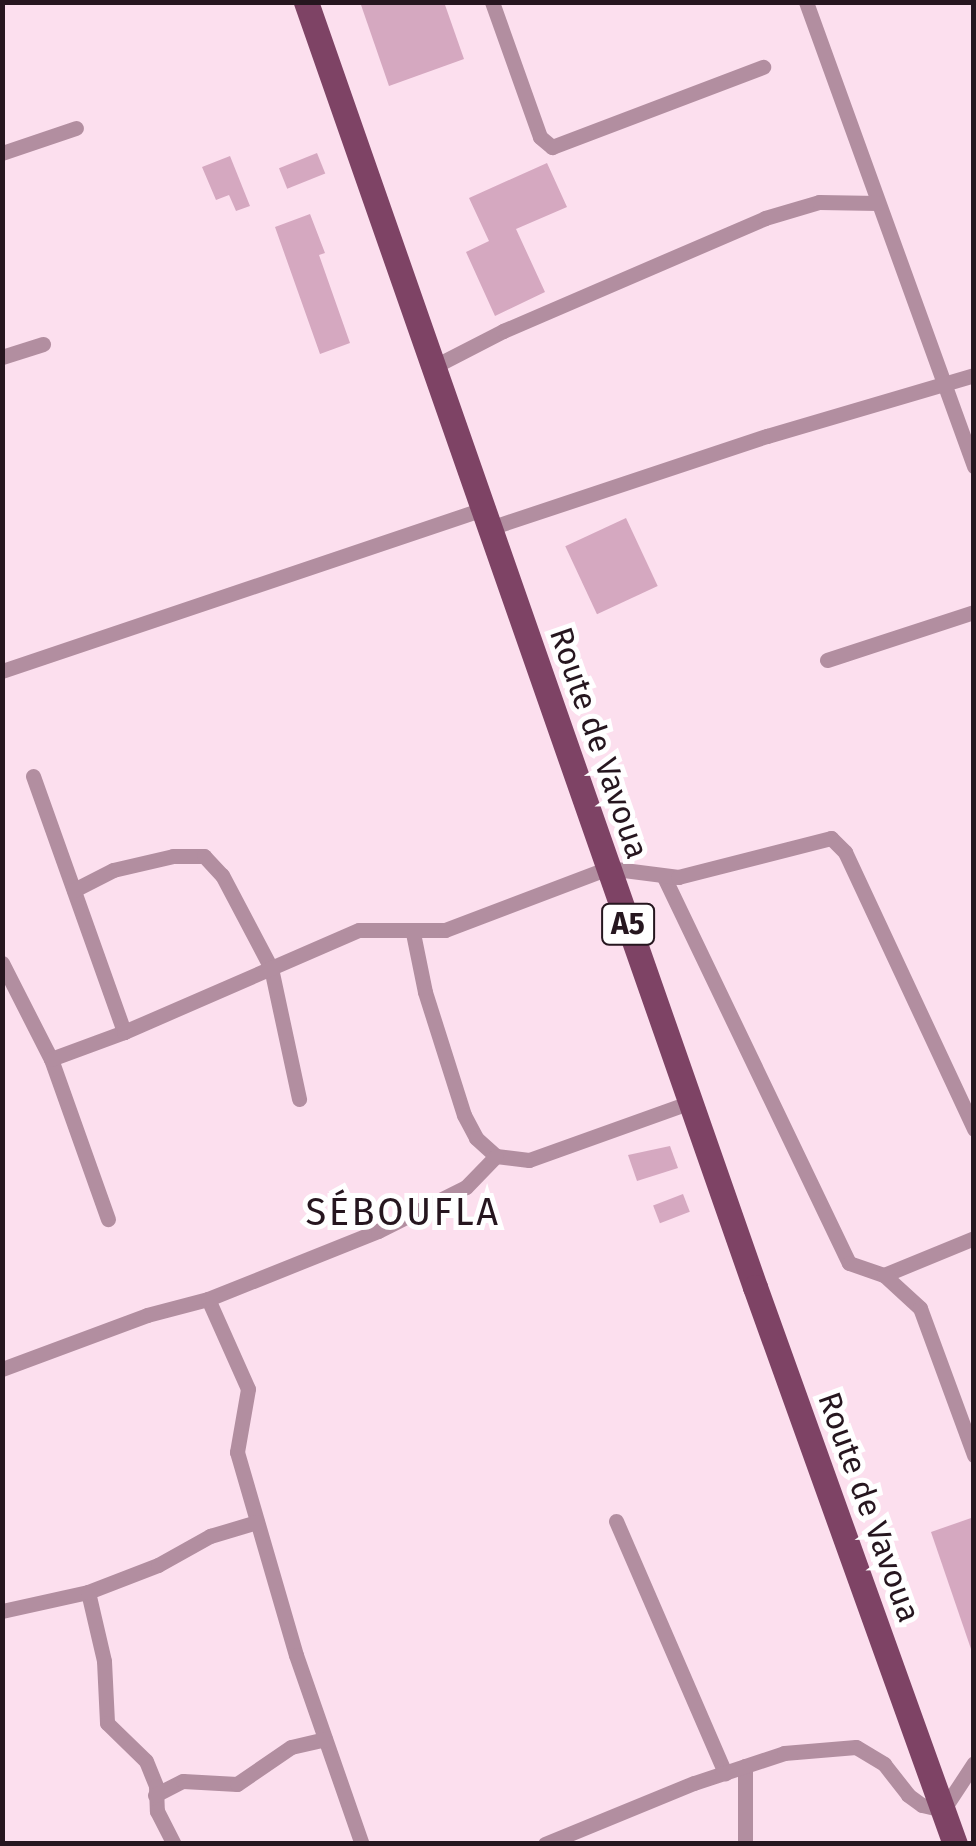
<!DOCTYPE html>
<meta charset="utf-8">
<style>
body{margin:0}
#map{position:relative;width:976px;height:1846px;overflow:hidden;background:#fcdfee;font-family:"Fira Sans",sans-serif}
div>[style]{position:absolute}
[style*='--x']{left:calc(var(--x)*1px);top:calc(var(--y)*1px);width:calc(var(--w)*1px);rotate:calc(var(--a)*1deg)}
.building>*{inset:0;background:#d5a8c0;transform-origin:0 0}
.minor>*{height:15px;margin:-7.5px;padding:0 7.5px;transform-origin:7.5px;border-radius:7.5px;background:#b28ea0}
.primary>*{height:25px;margin:-12.5px;padding:0 12.5px;transform-origin:12.5px;border-radius:12.5px;background:#7e4365}
span{translate:-50% -50%;white-space:nowrap;text-align:center;line-height:1.15;-webkit-text-stroke:10px #fff;paint-order:stroke}
.shield-label span{padding:2px 8px;background:#fff;border:2px solid;border-radius:8px;-webkit-text-stroke-width:0}
.shield-label{font-size:30px;color:#26161f;font-weight:700}
.street-label{font-size:32px;color:#26161f}
.quarter-label{font-size:38px;color:#26161f;letter-spacing:2.5px}
.frame{position:absolute;inset:0;border:5px solid #26161f;pointer-events:none}
</style>
<div id="map">
<div class="building">
<i style="clip-path:polygon(360px 2px,444px 2px,464px 59px,389px 86px)"></i>
<i style="left:317px;top:153px;width:22px;height:41px;rotate:68deg"></i>
<i style="clip-path:polygon(230px 156px,250px 206px,236px 211px,229px 195px,216px 200px,202px 167px)"></i>
<i style="clip-path:polygon(547px 163px,567px 207px,516px 229px,545px 292px,495px 316px,466px 252px,489px 241px,469px 198px)"></i>
<i style="clip-path:polygon(310px 214px,325px 253px,319px 255px,350px 343px,320px 354px,275px 227px)"></i>
<i style="left:626px;top:518px;width:75px;height:67px;rotate:65deg"></i>
<i style="clip-path:polygon(670px 1146px,678px 1168px,637px 1181px,628px 1155px)"></i>
<i style="left:683px;top:1194px;width:19px;height:32px;rotate:69deg"></i>
<i style="clip-path:polygon(974px 1517px,974px 1649px,971px 1649px,931px 1532px)"></i>
</div>
<div class="minor">
<i style="--x:492;--y:2;--w:143;--a:70.4"></i>
<i style="--x:540;--y:137;--w:16;--a:40"></i>
<i style="--x:552;--y:147;--w:226;--a:-20.8"></i>
<i style="--x:806;--y:2;--w:494;--a:70.1"></i>
<i style="--x:2;--y:153;--w:78;--a:-18.7"></i>
<i style="--x:2;--y:357;--w:43;--a:-17.6"></i>
<i style="--x:433;--y:367;--w:79;--a:-27.2"></i>
<i style="--x:503;--y:331;--w:285;--a:-23.3"></i>
<i style="--x:765;--y:218;--w:56;--a:-16.5"></i>
<i style="--x:819;--y:202;--w:59;--a:1"></i>
<i style="--x:490;--y:528;--w:292;--a:-18.4"></i>
<i style="--x:767;--y:436;--w:216;--a:-16.4"></i>
<i style="--x:827;--y:660;--w:155;--a:-18.1"></i>
<i style="--x:2;--y:671;--w:508;--a:-18.61"></i>
<i style="--x:33;--y:776;--w:272;--a:70.4"></i>
<i style="--x:664;--y:877;--w:428;--a:64.4"></i>
<i style="--x:849;--y:1263;--w:37;--a:19"></i>
<i style="--x:884;--y:1275;--w:97;--a:-22.3"></i>
<i style="--x:74;--y:890;--w:44;--a:-27.1"></i>
<i style="--x:113;--y:870;--w:62;--a:-13.1"></i>
<i style="--x:173;--y:856;--w:31;--a:0"></i>
<i style="--x:204;--y:856;--w:26;--a:47"></i>
<i style="--x:222;--y:875;--w:105;--a:62.2"></i>
<i style="--x:271;--y:968;--w:134;--a:77.9"></i>
<i style="--x:413;--y:933;--w:60;--a:78.5"></i>
<i style="--x:425;--y:992;--w:129;--a:72.4"></i>
<i style="--x:464;--y:1115;--w:26;--a:62"></i>
<i style="--x:476;--y:1138;--w:27;--a:42"></i>
<i style="--x:496;--y:1156;--w:33;--a:7"></i>
<i style="--x:529;--y:1160;--w:172;--a:-19.7"></i>
<i style="--x:2;--y:963;--w:108;--a:63"></i>
<i style="--x:51;--y:1059;--w:170;--a:70.4"></i>
<i style="--x:51;--y:1059;--w:78;--a:-20.3"></i>
<i style="--x:124;--y:1032;--w:256;--a:-23.5"></i>
<i style="--x:359;--y:930;--w:86;--a:0"></i>
<i style="--x:445;--y:930;--w:174;--a:-20.8"></i>
<i style="--x:608;--y:868;--w:71;--a:7.3"></i>
<i style="--x:678;--y:877;--w:158;--a:-14.3"></i>
<i style="--x:831;--y:838;--w:20;--a:45"></i>
<i style="--x:845;--y:852;--w:306;--a:65"></i>
<i style="--x:884;--y:1275;--w:49;--a:42.5"></i>
<i style="--x:920;--y:1308;--w:157;--a:69.8"></i>
<i style="--x:208;--y:1299;--w:98;--a:66"></i>
<i style="--x:248;--y:1389;--w:64;--a:99.9"></i>
<i style="--x:237;--y:1452;--w:211;--a:73.8"></i>
<i style="--x:296;--y:1655;--w:200;--a:70.8"></i>
<i style="--x:2;--y:1369;--w:155;--a:-20.4"></i>
<i style="--x:147;--y:1315;--w:63;--a:-14.7"></i>
<i style="--x:208;--y:1299;--w:183;--a:-21.8"></i>
<i style="--x:378;--y:1231;--w:98;--a:-26.6"></i>
<i style="--x:466;--y:1187;--w:43;--a:-45.9"></i>
<i style="--x:616;--y:1521;--w:275;--a:66.6"></i>
<i style="--x:88;--y:1592;--w:71;--a:76.9"></i>
<i style="--x:104;--y:1661;--w:62;--a:87.2"></i>
<i style="--x:107;--y:1723;--w:54;--a:44.3"></i>
<i style="--x:146;--y:1761;--w:27;--a:68"></i>
<i style="--x:156;--y:1786;--w:25;--a:88"></i>
<i style="--x:157;--y:1811;--w:37;--a:63"></i>
<i style="--x:2;--y:1611;--w:88;--a:-12.5"></i>
<i style="--x:88;--y:1592;--w:75;--a:-21.1"></i>
<i style="--x:158;--y:1565;--w:60;--a:-29.1"></i>
<i style="--x:210;--y:1536;--w:49;--a:-16.6"></i>
<i style="--x:745;--y:1766;--w:78;--a:90"></i>
<i style="--x:155;--y:1795;--w:31;--a:-27"></i>
<i style="--x:183;--y:1781;--w:54;--a:3.2"></i>
<i style="--x:237;--y:1784;--w:65;--a:-34.4"></i>
<i style="--x:291;--y:1747;--w:35;--a:-13"></i>
<i style="--x:545;--y:1844;--w:161;--a:-22.3"></i>
<i style="--x:694;--y:1783;--w:95;--a:-18.4"></i>
<i style="--x:784;--y:1753;--w:72;--a:-4.8"></i>
<i style="--x:856;--y:1747;--w:33;--a:31"></i>
<i style="--x:884;--y:1764;--w:39;--a:52"></i>
<i style="--x:908;--y:1795;--w:17;--a:36"></i>
<i style="--x:922;--y:1805;--w:22;--a:13"></i>
<i style="--x:943;--y:1810;--w:56;--a:-56.6"></i>
</div>
<div class="primary">
<i style="--x:306;--y:2;--w:1361;--a:70.74"></i>
<i style="--x:755;--y:1287;--w:592;--a:70.25"></i>
</div>
<div class="shield-label">
<span style="left:628px;top:924px">A5</span>
</div>
<div class="street-label">
<span style="left:599px;top:743px;rotate:71deg">Route de Vavoua</span>
<span style="left:869px;top:1507px;rotate:70deg">Route de Vavoua</span>
</div>
<div class="quarter-label">
<span style="left:403px;top:1213px">SÉBOUFLA</span>
</div>
<div class="frame"></div>
</div>
